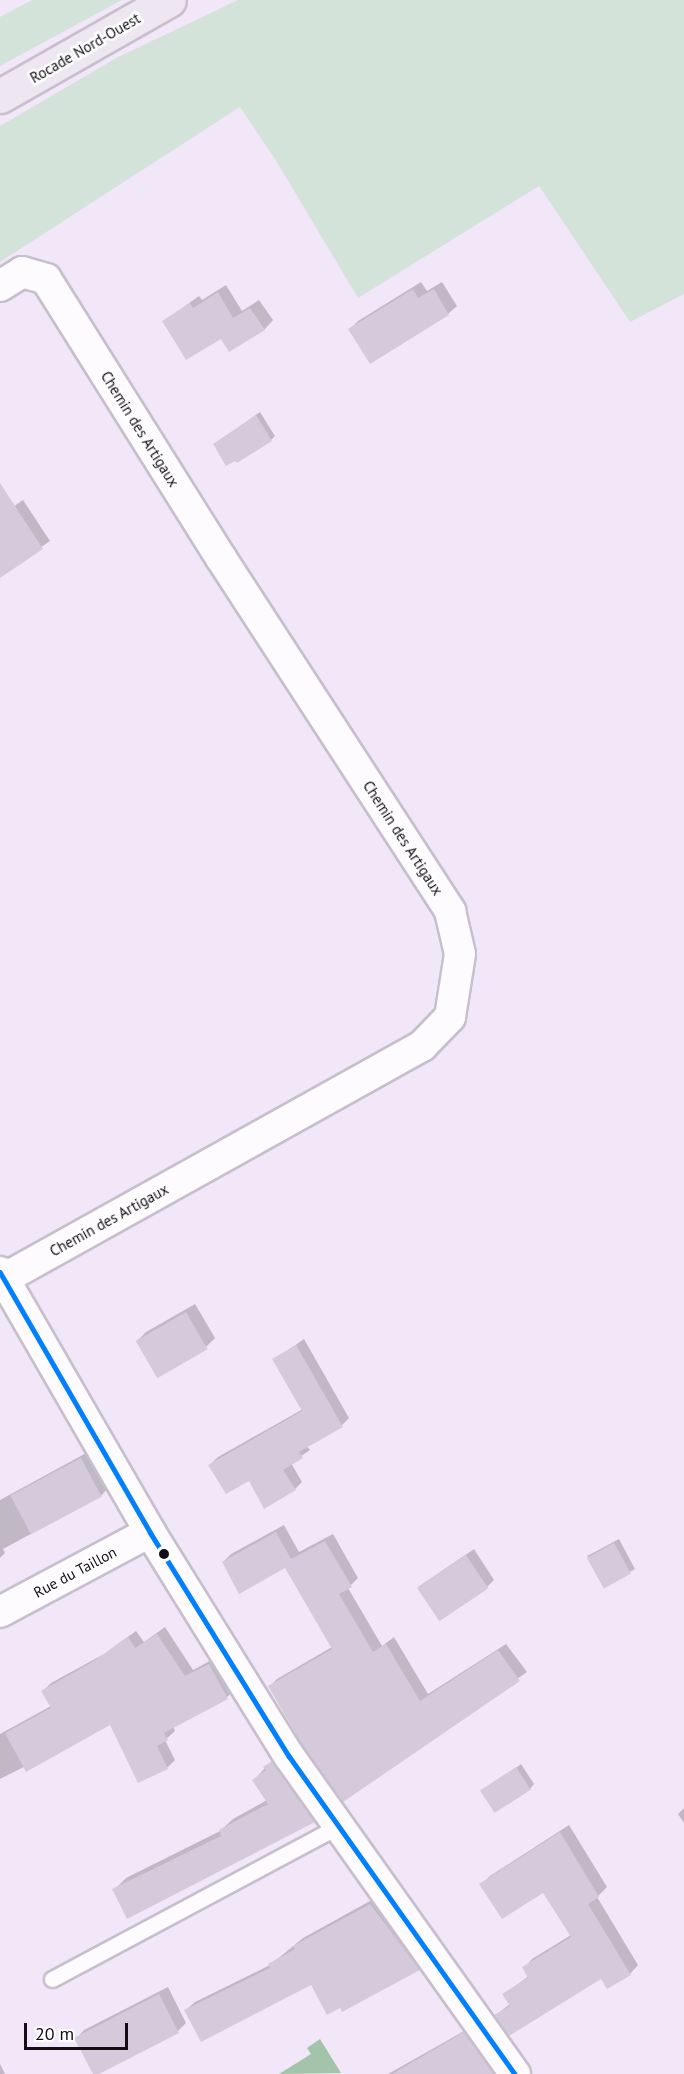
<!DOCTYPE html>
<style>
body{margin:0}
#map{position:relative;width:684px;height:2074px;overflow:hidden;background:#f2e7f8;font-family:"PT Sans",sans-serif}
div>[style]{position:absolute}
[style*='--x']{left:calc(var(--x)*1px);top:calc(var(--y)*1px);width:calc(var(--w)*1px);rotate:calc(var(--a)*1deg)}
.green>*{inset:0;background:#d3e3d9}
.water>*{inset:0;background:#a1c4aa}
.shadow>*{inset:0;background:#0003;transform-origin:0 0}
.building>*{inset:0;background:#d5cadc;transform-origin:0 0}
.roads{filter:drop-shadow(2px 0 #c7bfcc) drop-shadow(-2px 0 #c7bfcc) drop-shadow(0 2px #c7bfcc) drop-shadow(0 -2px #c7bfcc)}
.lane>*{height:15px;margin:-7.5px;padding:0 7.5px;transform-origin:7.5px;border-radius:7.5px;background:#fdfbfe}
.street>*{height:30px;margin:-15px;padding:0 15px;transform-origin:15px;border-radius:15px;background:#fdfbfe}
.primary>*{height:33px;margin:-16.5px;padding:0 16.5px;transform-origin:16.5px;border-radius:16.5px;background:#eee7f2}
.bus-1>*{height:4.5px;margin:-2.25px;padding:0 2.25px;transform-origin:2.25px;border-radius:2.25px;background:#0080ff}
.dots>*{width:16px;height:16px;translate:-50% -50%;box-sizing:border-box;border:3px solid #fff;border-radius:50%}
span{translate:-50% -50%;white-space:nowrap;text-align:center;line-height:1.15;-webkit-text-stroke:5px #fff;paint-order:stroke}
.street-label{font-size:15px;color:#130d16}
.scale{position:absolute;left:24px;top:2023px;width:104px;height:27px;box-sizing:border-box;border:3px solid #130d16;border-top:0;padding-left:8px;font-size:18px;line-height:21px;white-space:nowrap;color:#130d16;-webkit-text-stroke:4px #fff;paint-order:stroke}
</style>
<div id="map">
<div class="green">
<i style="clip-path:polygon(32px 0,122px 0,0 66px,0 17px)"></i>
<i style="clip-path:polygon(238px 0,684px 0,684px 294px,630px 322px,539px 186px,358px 298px,275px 159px,240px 107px,0 262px,0 126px,118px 57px)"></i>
</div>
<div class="water">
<i style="clip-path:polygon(320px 2039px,341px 2073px,279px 2074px,311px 2054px,307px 2048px)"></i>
</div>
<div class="shadow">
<i style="clip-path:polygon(421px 282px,427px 291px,442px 282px,457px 306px,448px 314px,350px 329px,358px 321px)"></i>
<i style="clip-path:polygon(226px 285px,242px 311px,259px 300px,273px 320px,265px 329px,230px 350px,222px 337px,164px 321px,199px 296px,202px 300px)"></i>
<i style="clip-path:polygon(260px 412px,275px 436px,271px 440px,215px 444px)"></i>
<i style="clip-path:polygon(23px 500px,50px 541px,0 576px,0 516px)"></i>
<i style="clip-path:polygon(195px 1304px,215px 1338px,206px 1347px,137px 1341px,146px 1332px)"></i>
<i style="clip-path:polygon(304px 1339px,349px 1418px,342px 1425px,307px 1446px,310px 1450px,291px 1463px,302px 1482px,295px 1489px,249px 1479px,210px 1465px,218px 1457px,303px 1409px,274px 1360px)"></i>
<i style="clip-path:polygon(90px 1451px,109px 1487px,101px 1496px,3px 1549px,5px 1553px,0 1558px,0 1500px)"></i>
<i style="clip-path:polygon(284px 1525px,299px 1552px,333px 1534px,358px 1578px,348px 1588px,382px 1646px,394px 1637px,428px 1694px,506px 1644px,527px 1672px,343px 1800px,269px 1687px,277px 1679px,332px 1647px,286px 1566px,223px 1562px,231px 1554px)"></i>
<i style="left:619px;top:1539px;width:34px;height:36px;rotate:62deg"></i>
<i style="clip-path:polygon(474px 1549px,494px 1580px,487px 1587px,418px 1587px)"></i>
<i style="clip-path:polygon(165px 1627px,193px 1670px,217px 1657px,235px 1690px,227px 1697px,173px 1726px,175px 1731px,165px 1740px,175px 1760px,168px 1767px,139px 1781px,111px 1723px,0 1779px,0 1734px,51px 1706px,43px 1691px,51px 1683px,104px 1654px,136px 1631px,144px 1642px)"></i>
<i style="clip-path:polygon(277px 1755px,326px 1809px,314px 1821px,114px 1890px,126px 1878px,220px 1831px,233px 1819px,267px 1800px,254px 1780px)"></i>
<i style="clip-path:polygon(521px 1764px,534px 1784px,530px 1789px,488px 1789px)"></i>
<i style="clip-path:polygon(684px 1808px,684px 1823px,678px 1814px)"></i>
<i style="clip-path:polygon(569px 1825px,607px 1887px,597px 1897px,638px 1965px,630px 1974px,601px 1977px,496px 2015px,510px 2004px,504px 1994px,529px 1976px,524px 1968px,532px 1959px,571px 1935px,544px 1891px,481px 1884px,490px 1876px)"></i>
<i style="clip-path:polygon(379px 1896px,427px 1960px,419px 1969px,311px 1983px,186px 2010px,195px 2002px,270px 1965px,303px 1938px)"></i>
<i style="clip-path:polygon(168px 1987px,186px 2023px,178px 2031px,95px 2074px,76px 2039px,84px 2030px)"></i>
<i style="clip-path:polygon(473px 2026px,504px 2074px,388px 2074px)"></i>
<i style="clip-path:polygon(0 2064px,5px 2074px,0 2074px)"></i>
</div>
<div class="building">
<i style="clip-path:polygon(413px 289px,418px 298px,434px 289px,449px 315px,370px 364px,348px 329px)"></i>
<i style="clip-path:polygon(218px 292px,233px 318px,250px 308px,265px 330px,229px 352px,221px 339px,186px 360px,162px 321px,190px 303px,193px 308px)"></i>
<i style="clip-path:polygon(256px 415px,272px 441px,237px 463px,235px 461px,226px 466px,213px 444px)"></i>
<i style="clip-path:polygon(0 483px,43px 549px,0 578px)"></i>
<i style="left:186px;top:1312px;width:43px;height:58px;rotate:60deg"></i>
<i style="clip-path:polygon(296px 1345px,343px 1427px,299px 1452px,303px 1458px,283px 1470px,296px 1490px,264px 1509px,249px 1481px,226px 1494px,208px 1465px,302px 1411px,272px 1359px)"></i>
<i style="left:81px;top:1458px;width:44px;height:80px;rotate:62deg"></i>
<i style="clip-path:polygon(276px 1532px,291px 1559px,325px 1541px,352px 1587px,339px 1594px,373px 1652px,386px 1644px,420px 1701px,498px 1650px,520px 1681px,343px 1802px,303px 1746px,268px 1686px,332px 1649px,285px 1568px,239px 1594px,222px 1562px)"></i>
<i style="left:614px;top:1543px;width:35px;height:31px;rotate:61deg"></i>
<i style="left:466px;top:1555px;width:40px;height:59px;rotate:56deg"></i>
<i style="clip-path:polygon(157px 1634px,185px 1676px,209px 1664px,228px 1699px,164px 1733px,168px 1740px,157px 1746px,168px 1769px,138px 1783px,110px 1725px,26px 1772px,5px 1733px,51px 1708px,41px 1691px,94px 1661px,128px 1637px,135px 1648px)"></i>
<i style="clip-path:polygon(272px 1761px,315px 1822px,127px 1919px,112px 1889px,221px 1836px,219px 1830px,268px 1804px,252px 1780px,266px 1770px,263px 1767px)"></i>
<i style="left:516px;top:1767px;width:27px;height:43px;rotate:57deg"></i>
<i style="clip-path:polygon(560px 1832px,599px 1897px,588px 1904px,631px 1975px,607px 1989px,601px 1979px,509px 2036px,494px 2015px,510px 2006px,502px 1994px,528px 1978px,522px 1967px,571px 1937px,543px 1893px,502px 1919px,479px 1884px)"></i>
<i style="clip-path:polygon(370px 1904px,420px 1970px,342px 2012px,340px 2008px,327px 2015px,311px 1985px,201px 2042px,184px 2010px,270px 1968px,268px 1964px,295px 1949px,293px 1946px)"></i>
<i style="clip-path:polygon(159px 1994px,179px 2033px,99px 2074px,93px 2074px,74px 2038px)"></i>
<i style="clip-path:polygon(464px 2032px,494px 2074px,392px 2074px)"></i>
</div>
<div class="roads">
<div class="lane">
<i style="--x:52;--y:1979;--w:324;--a:-28.1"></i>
</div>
<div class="street">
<i style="--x:0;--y:286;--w:26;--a:-32"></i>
<i style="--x:22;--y:272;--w:25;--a:16"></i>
<i style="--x:46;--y:279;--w:329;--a:57.9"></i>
<i style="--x:221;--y:558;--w:421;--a:57"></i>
<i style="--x:450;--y:911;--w:44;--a:76.9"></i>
<i style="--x:460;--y:954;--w:64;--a:99"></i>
<i style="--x:450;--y:1017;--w:40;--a:134"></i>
<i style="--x:422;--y:1046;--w:479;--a:150.9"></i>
<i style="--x:0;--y:1272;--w:300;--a:60"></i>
<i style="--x:150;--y:1532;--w:264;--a:58.2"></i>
<i style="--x:289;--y:1756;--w:390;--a:54.6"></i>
<i style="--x:0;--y:1612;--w:170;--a:-28.1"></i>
</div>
<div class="primary">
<i style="--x:0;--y:96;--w:194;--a:-29.6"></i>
</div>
</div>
<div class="bus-1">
<i style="--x:0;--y:1272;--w:300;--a:60"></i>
<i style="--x:150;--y:1532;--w:264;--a:58.2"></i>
<i style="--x:289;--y:1756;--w:390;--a:54.6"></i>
</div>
<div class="dots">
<i style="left:164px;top:1554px;background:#130d16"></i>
</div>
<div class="street-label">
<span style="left:85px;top:48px;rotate:-30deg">Rocade Nord-Ouest</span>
<span style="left:140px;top:429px;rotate:58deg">Chemin des Artigaux</span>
<span style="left:403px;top:838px;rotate:57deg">Chemin des Artigaux</span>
<span style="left:109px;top:1220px;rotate:-29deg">Chemin des Artigaux</span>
<span style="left:75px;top:1572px;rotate:-28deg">Rue du Taillon</span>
</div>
<div class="scale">20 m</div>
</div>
